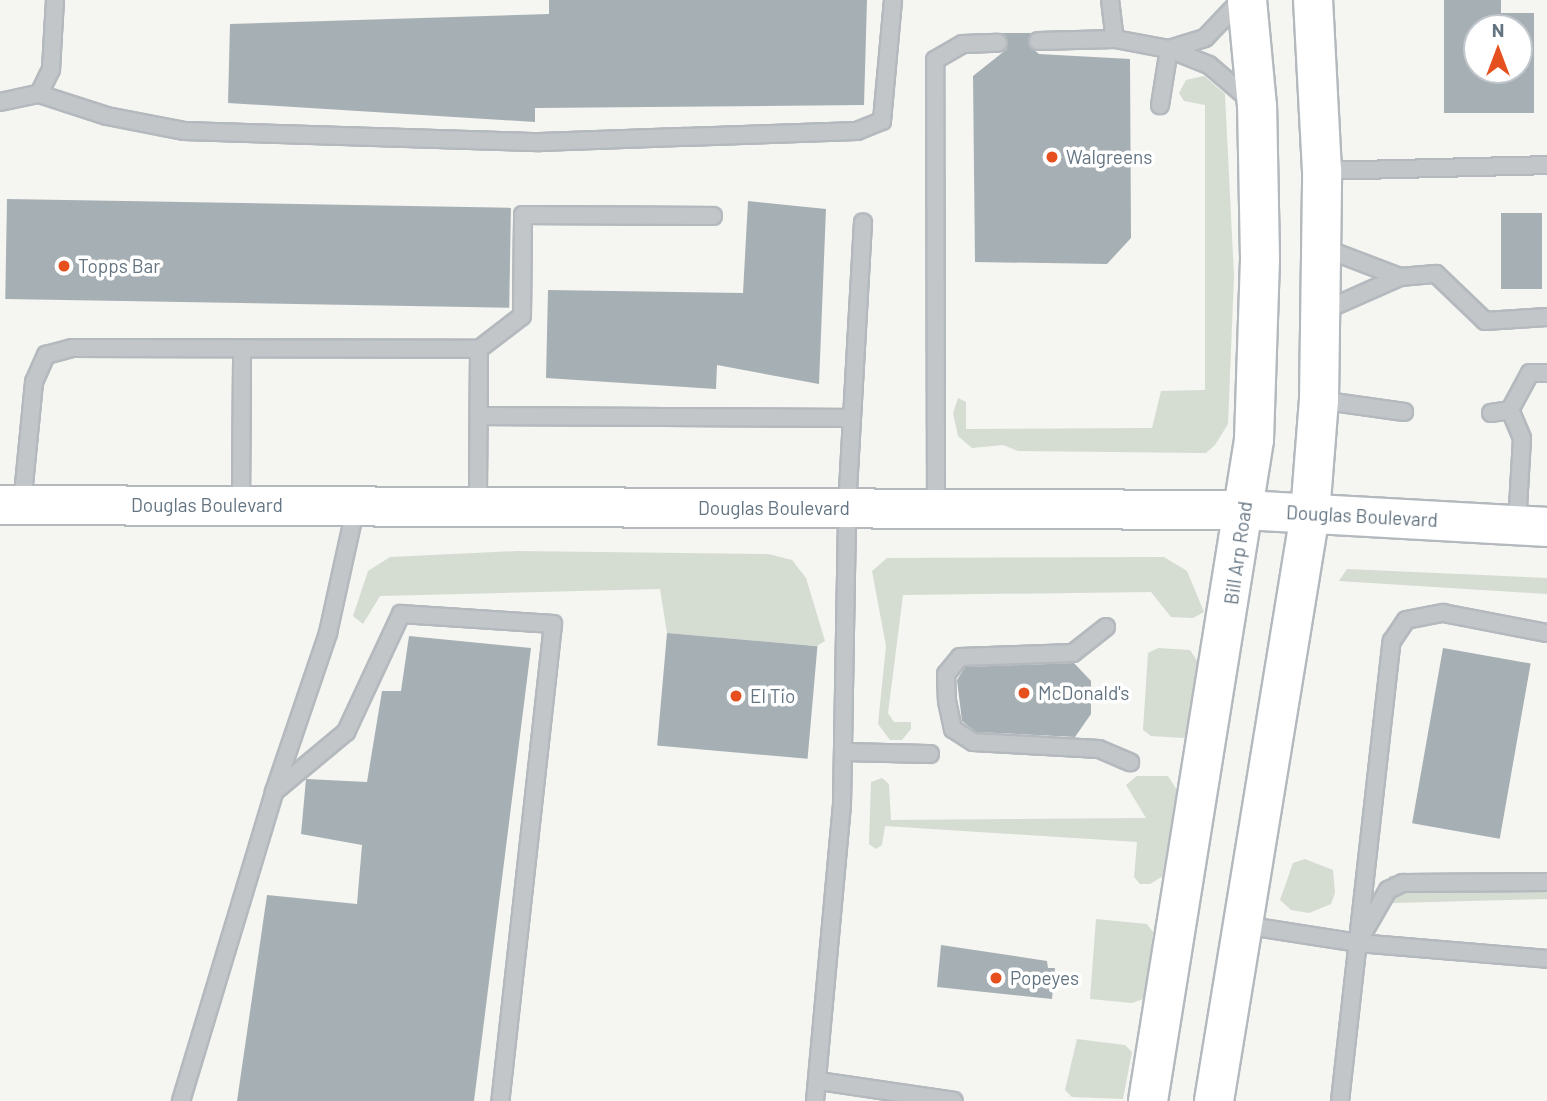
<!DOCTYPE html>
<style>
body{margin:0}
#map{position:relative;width:1547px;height:1101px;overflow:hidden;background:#f5f5f1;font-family:Barlow,sans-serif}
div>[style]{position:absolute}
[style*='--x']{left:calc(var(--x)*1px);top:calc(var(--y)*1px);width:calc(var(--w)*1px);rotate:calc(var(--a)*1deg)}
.green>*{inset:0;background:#d5dcd2}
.building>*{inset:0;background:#a6afb4;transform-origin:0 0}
.roads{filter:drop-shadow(2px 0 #b4b9be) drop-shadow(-2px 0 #b4b9be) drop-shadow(0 2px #b4b9be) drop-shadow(0 -2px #b4b9be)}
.service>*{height:16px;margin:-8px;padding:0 8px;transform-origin:8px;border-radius:8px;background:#c2c6c9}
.secondary>*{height:38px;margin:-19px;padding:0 19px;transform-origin:19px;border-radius:19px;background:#fff}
.primary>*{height:38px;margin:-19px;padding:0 19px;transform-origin:19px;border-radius:19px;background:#fff}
.dots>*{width:19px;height:19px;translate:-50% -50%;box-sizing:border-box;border:4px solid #fff;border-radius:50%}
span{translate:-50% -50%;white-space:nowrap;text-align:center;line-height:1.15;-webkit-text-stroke:7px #fff;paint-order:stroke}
.poi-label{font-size:19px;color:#637482}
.left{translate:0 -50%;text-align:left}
.street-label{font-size:19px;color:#637482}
.north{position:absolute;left:1463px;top:14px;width:70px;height:70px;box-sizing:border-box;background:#fff;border:2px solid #c1c7cd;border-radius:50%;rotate:0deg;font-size:19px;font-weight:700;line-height:28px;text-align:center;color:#637482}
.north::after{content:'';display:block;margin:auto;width:24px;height:32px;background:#e6501f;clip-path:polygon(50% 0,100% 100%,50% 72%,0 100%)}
</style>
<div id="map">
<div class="green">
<i style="clip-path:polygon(1204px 76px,1225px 94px,1234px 276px,1228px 424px,1215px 445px,1206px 453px,1018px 451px,1003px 445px,972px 448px,958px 436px,953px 413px,958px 398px,966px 402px,966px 429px,1152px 428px,1161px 391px,1205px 390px,1205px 105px,1184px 101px,1179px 93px,1186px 80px)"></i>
<i style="clip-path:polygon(517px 551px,768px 554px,792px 560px,806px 578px,825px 641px,817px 646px,667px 633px,660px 589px,380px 596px,363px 624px,353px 616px,368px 571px,390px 557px)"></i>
<i style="clip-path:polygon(1164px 557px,1187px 571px,1204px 612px,1193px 618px,1171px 617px,1151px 592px,903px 595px,888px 713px,894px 722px,911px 722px,911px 729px,902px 740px,890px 740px,878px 724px,886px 646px,872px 571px,887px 558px)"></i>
<i style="clip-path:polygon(1347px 569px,1547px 578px,1547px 594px,1339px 581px)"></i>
<i style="clip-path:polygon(1158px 648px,1190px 650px,1201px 667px,1191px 733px,1184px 738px,1151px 736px,1143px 730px,1148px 653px)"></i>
<i style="clip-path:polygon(1137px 776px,1168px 776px,1180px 795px,1168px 873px,1150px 884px,1140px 884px,1134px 877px,1137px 842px,885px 826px,882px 845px,876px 849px,869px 844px,871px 782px,882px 778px,889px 784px,891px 820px,1146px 818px,1126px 785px)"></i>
<i style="clip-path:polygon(1305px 859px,1333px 870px,1335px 893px,1331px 904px,1309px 913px,1291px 910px,1280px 900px,1293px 863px)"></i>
<i style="clip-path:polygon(1422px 873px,1547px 874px,1547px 899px,1393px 903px,1389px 876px)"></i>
<i style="clip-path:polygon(1096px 919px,1147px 924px,1153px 932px,1146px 998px,1132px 1003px,1090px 999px)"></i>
<i style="clip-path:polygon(1077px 1039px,1125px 1045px,1132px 1052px,1123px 1099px,1072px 1097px,1065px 1090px)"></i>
</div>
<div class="building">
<i style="clip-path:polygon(549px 0,867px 0,864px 105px,535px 108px,535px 122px,228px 103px,230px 24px,549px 14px)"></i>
<i style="clip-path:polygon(evenodd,1444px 0,1501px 0,1501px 13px,1534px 13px,1534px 113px,1444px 113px,1444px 0,1477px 28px,1519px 28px,1519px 70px,1477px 70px,1477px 28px)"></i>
<i style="clip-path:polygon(1000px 33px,1031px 33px,1029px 46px,1039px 54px,1130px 59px,1131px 238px,1107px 264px,975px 262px,973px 76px,1007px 49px,1007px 38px)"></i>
<i style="left:7px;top:199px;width:504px;height:100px;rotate:1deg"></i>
<i style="clip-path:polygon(748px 201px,826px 209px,819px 384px,717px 365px,716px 389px,546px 378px,548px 290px,743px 293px)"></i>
<i style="left:1501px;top:213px;width:41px;height:76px"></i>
<i style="left:667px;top:633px;width:151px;height:113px;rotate:5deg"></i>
<i style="clip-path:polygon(409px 636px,531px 648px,474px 1101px,237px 1101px,267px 895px,357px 904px,362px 845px,301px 834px,306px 779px,367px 782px,382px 691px,401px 691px)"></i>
<i style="left:1443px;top:648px;width:89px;height:178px;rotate:10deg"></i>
<i style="clip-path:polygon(1074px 663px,1091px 681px,1091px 714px,1075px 737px,976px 732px,962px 721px,957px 680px,965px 667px)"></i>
<i style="clip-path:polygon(941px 945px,1047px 961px,1048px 968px,1055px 968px,1052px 999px,937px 987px)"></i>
</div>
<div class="roads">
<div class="service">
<i style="--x:1110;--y:0;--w:39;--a:83"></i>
<i style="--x:1241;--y:0;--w:52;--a:133.5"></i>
<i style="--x:1205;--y:38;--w:38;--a:163"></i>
<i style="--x:1169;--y:49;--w:43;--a:21.8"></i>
<i style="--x:1209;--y:65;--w:55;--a:40.6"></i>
<i style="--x:1038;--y:41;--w:77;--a:-1.5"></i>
<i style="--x:1115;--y:39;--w:55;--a:10.5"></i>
<i style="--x:1169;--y:49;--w:57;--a:99.1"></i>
<i style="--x:39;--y:94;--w:71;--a:17.9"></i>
<i style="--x:107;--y:116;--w:78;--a:11"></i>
<i style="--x:184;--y:131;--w:356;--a:1.8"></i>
<i style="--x:540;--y:142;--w:317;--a:-2"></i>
<i style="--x:857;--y:131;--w:27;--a:-22"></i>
<i style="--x:882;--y:121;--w:121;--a:-84.8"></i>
<i style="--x:0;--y:102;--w:40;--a:-12"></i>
<i style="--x:39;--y:94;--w:28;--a:-64"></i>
<i style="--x:51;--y:69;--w:69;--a:-86.7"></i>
<i style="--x:1322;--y:171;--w:225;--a:-1.5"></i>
<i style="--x:1321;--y:247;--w:85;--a:20.8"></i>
<i style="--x:1321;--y:312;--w:86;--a:-23.9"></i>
<i style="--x:1400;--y:277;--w:36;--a:-5"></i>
<i style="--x:1436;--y:274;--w:68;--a:43.8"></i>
<i style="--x:1485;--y:321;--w:62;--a:-3.7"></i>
<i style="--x:479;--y:349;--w:54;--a:-37.5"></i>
<i style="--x:522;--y:316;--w:101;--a:-89.4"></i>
<i style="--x:523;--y:215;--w:190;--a:0.3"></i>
<i style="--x:1319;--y:400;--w:86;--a:8"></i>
<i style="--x:1491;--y:413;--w:19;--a:-9"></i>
<i style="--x:479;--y:416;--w:372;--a:0.3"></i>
<i style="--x:22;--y:505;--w:124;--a:-84.4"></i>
<i style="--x:34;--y:382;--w:30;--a:-66"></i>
<i style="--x:46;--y:355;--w:27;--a:-15"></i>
<i style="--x:72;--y:348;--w:407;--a:0.1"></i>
<i style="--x:479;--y:349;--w:158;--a:90.4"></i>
<i style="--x:241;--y:506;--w:157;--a:-89.6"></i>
<i style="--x:936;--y:508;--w:448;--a:-90.1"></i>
<i style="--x:935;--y:60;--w:32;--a:-30"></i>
<i style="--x:963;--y:44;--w:35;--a:-2"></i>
<i style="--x:1517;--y:525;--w:87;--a:-86.7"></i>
<i style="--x:1522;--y:438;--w:30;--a:-113"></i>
<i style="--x:1510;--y:410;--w:42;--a:-61.6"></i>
<i style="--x:1530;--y:373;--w:17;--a:0"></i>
<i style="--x:1106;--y:627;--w:42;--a:141.8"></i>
<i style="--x:1073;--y:653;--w:113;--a:178"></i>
<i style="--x:960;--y:657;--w:22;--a:129"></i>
<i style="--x:946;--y:674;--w:27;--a:88"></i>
<i style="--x:947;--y:701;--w:29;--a:78"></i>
<i style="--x:953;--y:729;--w:24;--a:33"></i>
<i style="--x:973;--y:742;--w:126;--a:3.2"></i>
<i style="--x:1099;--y:749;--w:34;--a:23"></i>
<i style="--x:843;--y:752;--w:87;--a:1.3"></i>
<i style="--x:274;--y:792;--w:168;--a:-71.2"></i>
<i style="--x:328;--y:633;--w:130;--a:-77.6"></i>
<i style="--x:1243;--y:925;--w:116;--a:8.9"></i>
<i style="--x:1358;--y:943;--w:190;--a:4.8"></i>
<i style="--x:1362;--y:935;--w:52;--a:-60"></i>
<i style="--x:1388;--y:890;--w:17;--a:-25"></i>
<i style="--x:1403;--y:883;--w:144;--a:-0.4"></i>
<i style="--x:819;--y:1081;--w:136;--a:8.4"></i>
<i style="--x:181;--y:1101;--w:323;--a:-73.2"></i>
<i style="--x:274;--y:792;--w:94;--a:-39.8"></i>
<i style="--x:346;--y:732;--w:130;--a:-65"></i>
<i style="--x:401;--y:614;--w:152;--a:3.8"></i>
<i style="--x:553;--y:624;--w:480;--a:96.3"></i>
<i style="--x:815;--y:1101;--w:298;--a:-84.8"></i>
<i style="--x:842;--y:804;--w:296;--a:-89"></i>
<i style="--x:847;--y:508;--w:286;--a:-86.8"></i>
<i style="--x:1340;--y:1101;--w:463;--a:-83.6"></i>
<i style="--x:1392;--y:641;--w:25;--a:-56"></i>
<i style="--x:1406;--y:620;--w:38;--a:-11"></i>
<i style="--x:1443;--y:613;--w:106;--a:10.9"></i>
</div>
<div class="secondary">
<i style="--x:0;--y:505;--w:1245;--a:0.23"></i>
<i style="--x:1245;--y:510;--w:302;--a:3.2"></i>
</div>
<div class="primary">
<i style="--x:1148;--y:1101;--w:669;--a:-80.89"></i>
<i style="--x:1254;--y:440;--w:182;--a:-88.1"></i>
<i style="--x:1260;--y:258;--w:152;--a:-91.1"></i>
<i style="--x:1257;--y:106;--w:106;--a:-95.4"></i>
<i style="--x:1214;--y:1101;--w:595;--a:-80.71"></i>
<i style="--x:1310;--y:514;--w:114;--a:-85.5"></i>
<i style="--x:1319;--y:400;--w:229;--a:-89.2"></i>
<i style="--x:1322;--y:171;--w:171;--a:-93"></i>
</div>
</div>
<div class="dots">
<i style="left:1052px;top:157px;background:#e6501f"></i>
<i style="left:64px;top:266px;background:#e6501f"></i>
<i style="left:1024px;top:693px;background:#e6501f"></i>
<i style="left:736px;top:696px;background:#e6501f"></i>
<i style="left:996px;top:978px;background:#e6501f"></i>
</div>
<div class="poi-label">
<span class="left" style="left:1066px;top:157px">Walgreens</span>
<span class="left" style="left:78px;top:266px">Topps Bar</span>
<span class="left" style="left:1038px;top:693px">McDonald's</span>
<span class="left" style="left:750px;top:696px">El Tio</span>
<span class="left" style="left:1010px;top:978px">Popeyes</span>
</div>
<div class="street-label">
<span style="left:207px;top:505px">Douglas Boulevard</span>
<span style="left:774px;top:508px">Douglas Boulevard</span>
<span style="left:1362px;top:516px;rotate:3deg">Douglas Boulevard</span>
<span style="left:1238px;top:553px;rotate:-82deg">Bill Arp Road</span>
</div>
<div class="north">N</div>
</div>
